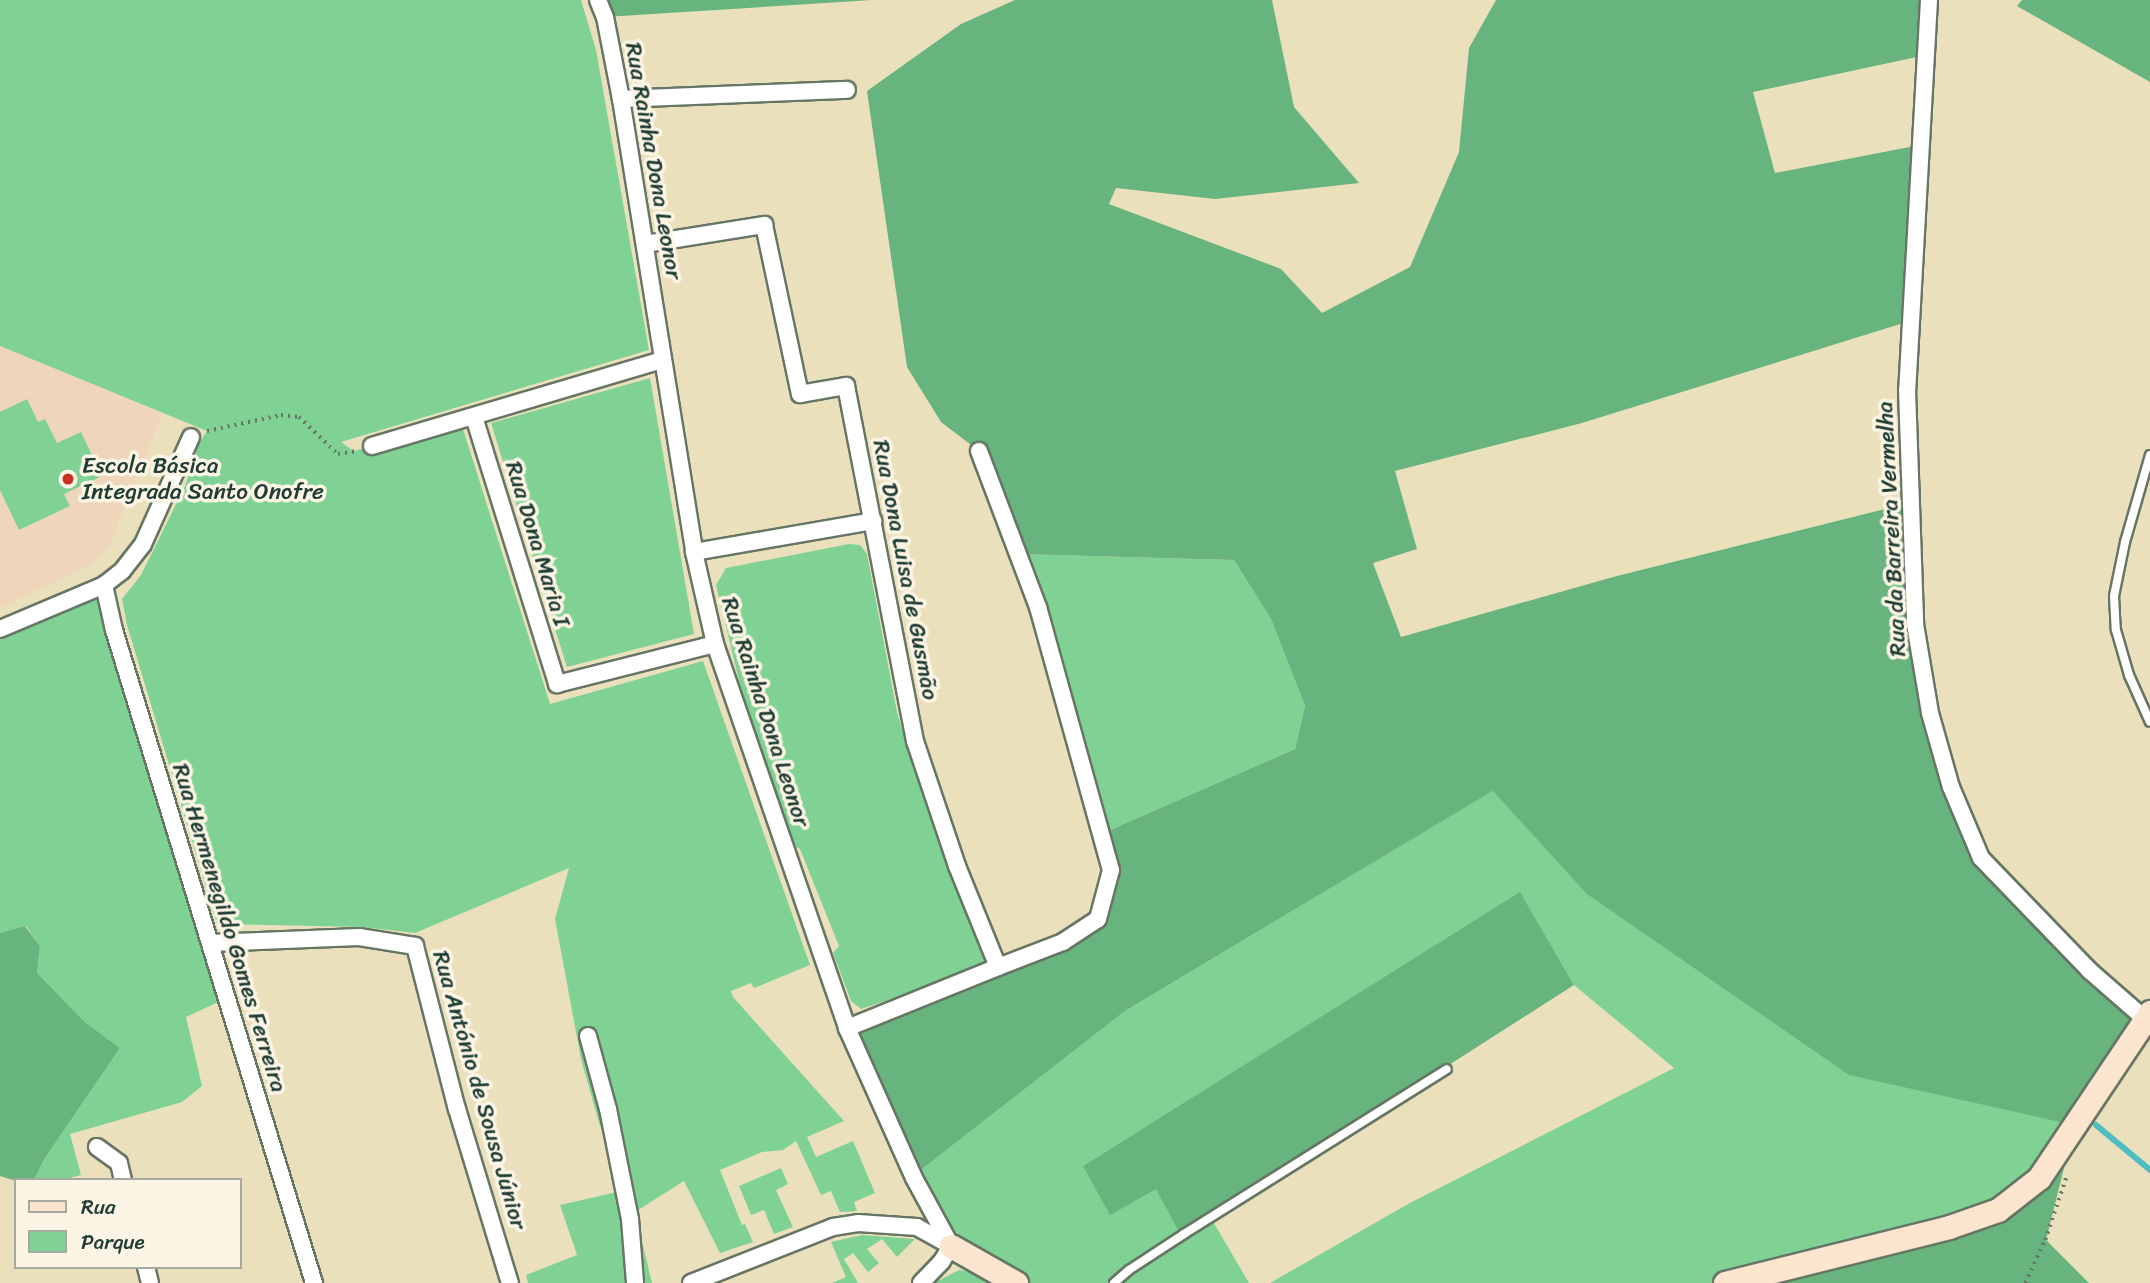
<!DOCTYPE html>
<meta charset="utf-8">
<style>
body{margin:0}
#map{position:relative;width:2150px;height:1283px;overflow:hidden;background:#ebe0bc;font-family:Sriracha,sans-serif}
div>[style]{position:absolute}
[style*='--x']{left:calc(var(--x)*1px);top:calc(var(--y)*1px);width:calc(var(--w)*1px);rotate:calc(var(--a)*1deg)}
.built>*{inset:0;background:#efd6bb}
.green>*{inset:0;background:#80d294}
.forest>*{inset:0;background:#68b47e}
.stream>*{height:6px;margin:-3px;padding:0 3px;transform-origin:3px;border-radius:3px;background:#4ebdc4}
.path>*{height:3.5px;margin-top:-1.75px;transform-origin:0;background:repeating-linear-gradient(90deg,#667664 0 2px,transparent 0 7px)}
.roads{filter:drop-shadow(2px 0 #667664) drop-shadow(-2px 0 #667664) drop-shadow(0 2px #667664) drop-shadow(0 -2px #667664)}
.lane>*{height:8px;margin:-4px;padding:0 4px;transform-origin:4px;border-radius:4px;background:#fff}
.street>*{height:16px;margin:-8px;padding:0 8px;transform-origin:8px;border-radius:8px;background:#fff}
.secondary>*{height:23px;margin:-11.5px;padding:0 11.5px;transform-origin:11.5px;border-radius:11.5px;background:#fce5cf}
.dots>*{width:19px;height:19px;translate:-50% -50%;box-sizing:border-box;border:4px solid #fcf5e5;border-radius:50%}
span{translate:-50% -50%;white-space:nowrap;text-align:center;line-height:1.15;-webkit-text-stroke:7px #fcf5e5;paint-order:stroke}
.street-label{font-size:23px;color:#1f3d34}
.poi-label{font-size:23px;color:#1f3d34}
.left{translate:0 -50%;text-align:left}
.legend{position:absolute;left:14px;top:1178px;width:228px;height:91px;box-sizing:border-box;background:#fcf5e5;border:2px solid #a4ab9e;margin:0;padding:9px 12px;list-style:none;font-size:21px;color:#1f3d34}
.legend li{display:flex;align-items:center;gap:14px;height:35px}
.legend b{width:35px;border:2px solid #a4ab9e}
</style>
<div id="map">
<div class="built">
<i style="clip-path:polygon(0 346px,164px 412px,109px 546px,94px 563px,0 608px)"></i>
</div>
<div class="green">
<i style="clip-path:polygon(0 0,581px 0,596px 50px,649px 350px,341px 442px,354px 451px,372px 446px,376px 455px,463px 429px,550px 704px,703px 661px,810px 965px,754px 988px,751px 983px,731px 991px,733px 997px,844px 1121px,807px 1137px,816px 1157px,853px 1141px,875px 1193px,854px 1202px,857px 1211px,840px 1212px,831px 1191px,821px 1195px,796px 1141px,783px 1150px,762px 1152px,720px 1170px,742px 1225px,745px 1224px,753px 1242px,720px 1253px,684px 1181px,635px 1212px,652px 1283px,528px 1283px,526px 1275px,577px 1255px,560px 1205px,626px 1190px,599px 1123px,581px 1059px,555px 919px,569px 868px,415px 933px,362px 927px,217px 924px,127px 625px,122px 599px,141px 575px,185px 486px,198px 445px,207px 431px,0 346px)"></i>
<i style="clip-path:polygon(650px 378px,694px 634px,567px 667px,491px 423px)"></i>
<i style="clip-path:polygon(27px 399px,38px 422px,45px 419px,57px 443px,81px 432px,102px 476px,64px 494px,70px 506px,19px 530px,0 490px,0 412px)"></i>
<i style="clip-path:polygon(849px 544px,860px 545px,867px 554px,897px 712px,918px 782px,993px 965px,861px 1009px,851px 1001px,833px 953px,839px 946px,800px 849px,793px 846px,776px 799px,743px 697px,716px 585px,726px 568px)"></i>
<i style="clip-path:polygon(1018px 554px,1234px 560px,1271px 619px,1305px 706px,1295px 749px,1101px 834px)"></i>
<i style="clip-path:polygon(104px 585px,227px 998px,186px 1017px,202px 1086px,182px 1102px,70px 1134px,81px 1175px,62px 1180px,34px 1180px,45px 1158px,120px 1048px,85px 1022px,37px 973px,40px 946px,26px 926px,0 933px,0 631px)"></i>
<i style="clip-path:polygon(1493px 791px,2075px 1125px,1998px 1210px,1725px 1283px,1270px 1283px,1408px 1204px,1674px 1068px,1574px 985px,1520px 893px,1083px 1166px,1156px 1188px,1181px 1236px,1211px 1218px,1249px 1283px,934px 1283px,959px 1270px,994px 1274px,954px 1243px,917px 1173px,1125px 1011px)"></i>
<i style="clip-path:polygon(781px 1168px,788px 1184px,776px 1190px,793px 1227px,774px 1234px,764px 1210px,751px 1215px,739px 1186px)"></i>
<i style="clip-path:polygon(862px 1235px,915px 1239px,897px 1257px,882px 1239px,867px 1249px,879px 1263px,868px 1272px,853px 1253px,844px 1259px,858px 1283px,832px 1283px,846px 1277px,831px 1242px)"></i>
</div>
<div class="forest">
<i style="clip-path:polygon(598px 0,872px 0,605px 17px)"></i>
<i style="clip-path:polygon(1015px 0,1272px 0,1294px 107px,1359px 183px,1215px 199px,1116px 188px,1109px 204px,1281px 269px,1322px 313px,1410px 267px,1459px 152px,1469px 48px,1496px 0,1929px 0,1926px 55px,1753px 92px,1775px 173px,1920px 145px,1910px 321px,1582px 423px,1395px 471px,1417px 549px,1373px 563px,1401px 637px,1613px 577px,1909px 503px,1933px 725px,1981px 858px,2145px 1019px,2075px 1124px,2046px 1240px,2089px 1283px,1725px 1283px,1998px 1210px,2074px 1125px,1849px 1075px,1587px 894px,1493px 791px,1125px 1011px,917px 1173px,851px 1030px,1098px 919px,1111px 870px,1101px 834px,1295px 749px,1305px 706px,1271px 619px,1234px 560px,1018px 554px,979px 451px,941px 422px,907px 367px,867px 91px,961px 24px)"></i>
<i style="clip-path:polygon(2022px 0,2150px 0,2150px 82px,2017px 6px)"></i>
<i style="clip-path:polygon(1520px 892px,1574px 985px,1181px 1236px,1156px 1189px,1110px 1215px,1083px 1166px)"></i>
<i style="clip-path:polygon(25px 926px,40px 946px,37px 973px,85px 1022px,120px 1048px,45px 1158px,34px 1180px,16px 1181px,0 1176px,0 933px)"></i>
</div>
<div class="stream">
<i style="--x:2096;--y:1125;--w:70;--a:39.8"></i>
</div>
<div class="path">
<i style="--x:207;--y:431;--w:76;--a:-12.2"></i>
<i style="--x:281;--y:415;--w:18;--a:6"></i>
<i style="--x:299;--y:417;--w:54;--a:43.5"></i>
<i style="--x:338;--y:454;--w:19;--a:-9"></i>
<i style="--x:2025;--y:1283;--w:47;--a:-65.1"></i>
<i style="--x:2045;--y:1240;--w:69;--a:-71.3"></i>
</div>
<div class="roads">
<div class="lane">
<i style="--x:2150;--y:455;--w:91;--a:106"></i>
<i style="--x:2125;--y:542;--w:55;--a:101.5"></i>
<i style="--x:2114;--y:596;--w:34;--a:87"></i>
<i style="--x:2116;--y:630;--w:47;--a:73.9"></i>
<i style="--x:2129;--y:675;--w:51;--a:65.9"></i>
<i style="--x:1114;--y:1283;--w:20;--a:-41"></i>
<i style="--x:1129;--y:1270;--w:66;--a:-33.2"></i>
<i style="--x:1184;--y:1234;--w:310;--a:-32.1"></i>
</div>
<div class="street">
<i style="--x:598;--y:0;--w:18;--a:68"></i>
<i style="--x:605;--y:17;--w:84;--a:79"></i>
<i style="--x:621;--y:99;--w:459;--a:80.8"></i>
<i style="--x:694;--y:552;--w:94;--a:77.1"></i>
<i style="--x:715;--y:644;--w:406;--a:71"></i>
<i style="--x:847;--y:1028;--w:164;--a:65.9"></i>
<i style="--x:914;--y:1178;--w:77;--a:61.4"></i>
<i style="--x:1929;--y:0;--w:391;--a:93.2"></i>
<i style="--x:1907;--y:390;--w:234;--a:88"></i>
<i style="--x:1915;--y:624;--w:90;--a:80.4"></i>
<i style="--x:1930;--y:713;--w:77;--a:74.2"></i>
<i style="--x:1951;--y:787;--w:77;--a:67.1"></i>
<i style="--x:1981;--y:858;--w:157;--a:46"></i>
<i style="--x:2090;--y:971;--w:73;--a:41.1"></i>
<i style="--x:621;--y:99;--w:226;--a:-2.3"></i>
<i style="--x:645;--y:244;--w:121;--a:-9.1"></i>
<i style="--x:764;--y:225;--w:173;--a:78"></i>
<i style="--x:800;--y:394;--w:47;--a:-9.9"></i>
<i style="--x:846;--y:386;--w:362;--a:79"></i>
<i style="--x:915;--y:741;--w:132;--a:71.4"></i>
<i style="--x:957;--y:866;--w:109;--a:67.9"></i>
<i style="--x:998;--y:967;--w:163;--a:158"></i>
<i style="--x:474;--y:417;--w:280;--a:72.7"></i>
<i style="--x:557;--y:684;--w:163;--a:-14.2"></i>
<i style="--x:372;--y:446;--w:303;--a:-16.5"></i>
<i style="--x:979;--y:451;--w:167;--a:69.3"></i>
<i style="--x:1038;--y:607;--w:273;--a:74.5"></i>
<i style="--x:1111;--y:870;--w:51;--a:104.9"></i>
<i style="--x:1098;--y:919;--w:42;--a:146.7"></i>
<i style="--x:1063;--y:942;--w:70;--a:159"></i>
<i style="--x:694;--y:552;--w:182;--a:-9.8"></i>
<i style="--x:104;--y:585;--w:46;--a:77.5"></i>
<i style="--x:114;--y:630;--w:683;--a:72.97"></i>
<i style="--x:0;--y:629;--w:113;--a:-22.9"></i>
<i style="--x:104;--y:585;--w:23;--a:-38"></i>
<i style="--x:122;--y:571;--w:34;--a:-52"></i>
<i style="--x:143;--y:544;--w:117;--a:-65.8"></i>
<i style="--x:210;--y:943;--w:149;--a:-2.3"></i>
<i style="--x:359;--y:937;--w:57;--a:9.1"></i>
<i style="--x:415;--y:946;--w:168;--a:75.6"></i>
<i style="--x:457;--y:1109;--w:182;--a:73.1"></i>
<i style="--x:588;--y:1036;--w:76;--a:74.7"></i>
<i style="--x:608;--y:1109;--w:112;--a:78.7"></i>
<i style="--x:630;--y:1219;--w:64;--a:85.5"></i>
<i style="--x:97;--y:1147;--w:27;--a:36"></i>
<i style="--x:119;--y:1163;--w:17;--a:77"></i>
<i style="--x:146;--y:1267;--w:16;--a:76"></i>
<i style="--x:691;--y:1283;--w:153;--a:-21.5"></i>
<i style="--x:833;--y:1227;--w:25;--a:-9"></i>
<i style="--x:858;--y:1223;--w:59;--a:3.9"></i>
<i style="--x:917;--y:1227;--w:39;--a:29"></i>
<i style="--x:921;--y:1283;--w:30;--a:-46"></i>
<i style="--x:942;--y:1261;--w:17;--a:-59"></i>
</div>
<div class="secondary">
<i style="--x:951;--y:1246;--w:75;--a:29.6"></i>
<i style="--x:1725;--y:1283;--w:231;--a:-14"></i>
<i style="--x:1949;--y:1227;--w:52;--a:-19.1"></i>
<i style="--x:1998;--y:1210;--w:52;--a:-38"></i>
<i style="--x:2039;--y:1178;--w:200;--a:-56.2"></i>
</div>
</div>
<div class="dots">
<i style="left:68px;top:479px;background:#c8321e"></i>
</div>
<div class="street-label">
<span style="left:653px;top:161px;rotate:80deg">Rua Rainha Dona Leonor</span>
<span style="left:1892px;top:529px;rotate:-93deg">Rua da Barreira Vermelha</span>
<span style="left:537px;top:544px;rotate:73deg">Rua Dona Maria I</span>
<span style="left:905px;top:570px;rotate:79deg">Rua Dona Luisa de Gusmão</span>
<span style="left:765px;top:712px;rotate:72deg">Rua Rainha Dona Leonor</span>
<span style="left:229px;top:928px;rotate:73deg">Rua Hermenegildo Gomes Ferreira</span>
<span style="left:479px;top:1090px;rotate:74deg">Rua António de Sousa Júnior</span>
</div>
<div class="poi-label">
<span class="left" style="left:82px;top:479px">Escola Básica<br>Integrada Santo Onofre</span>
</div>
<ul class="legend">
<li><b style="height:9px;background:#fce5cf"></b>Rua</li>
<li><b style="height:19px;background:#80d294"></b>Parque</li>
</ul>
</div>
